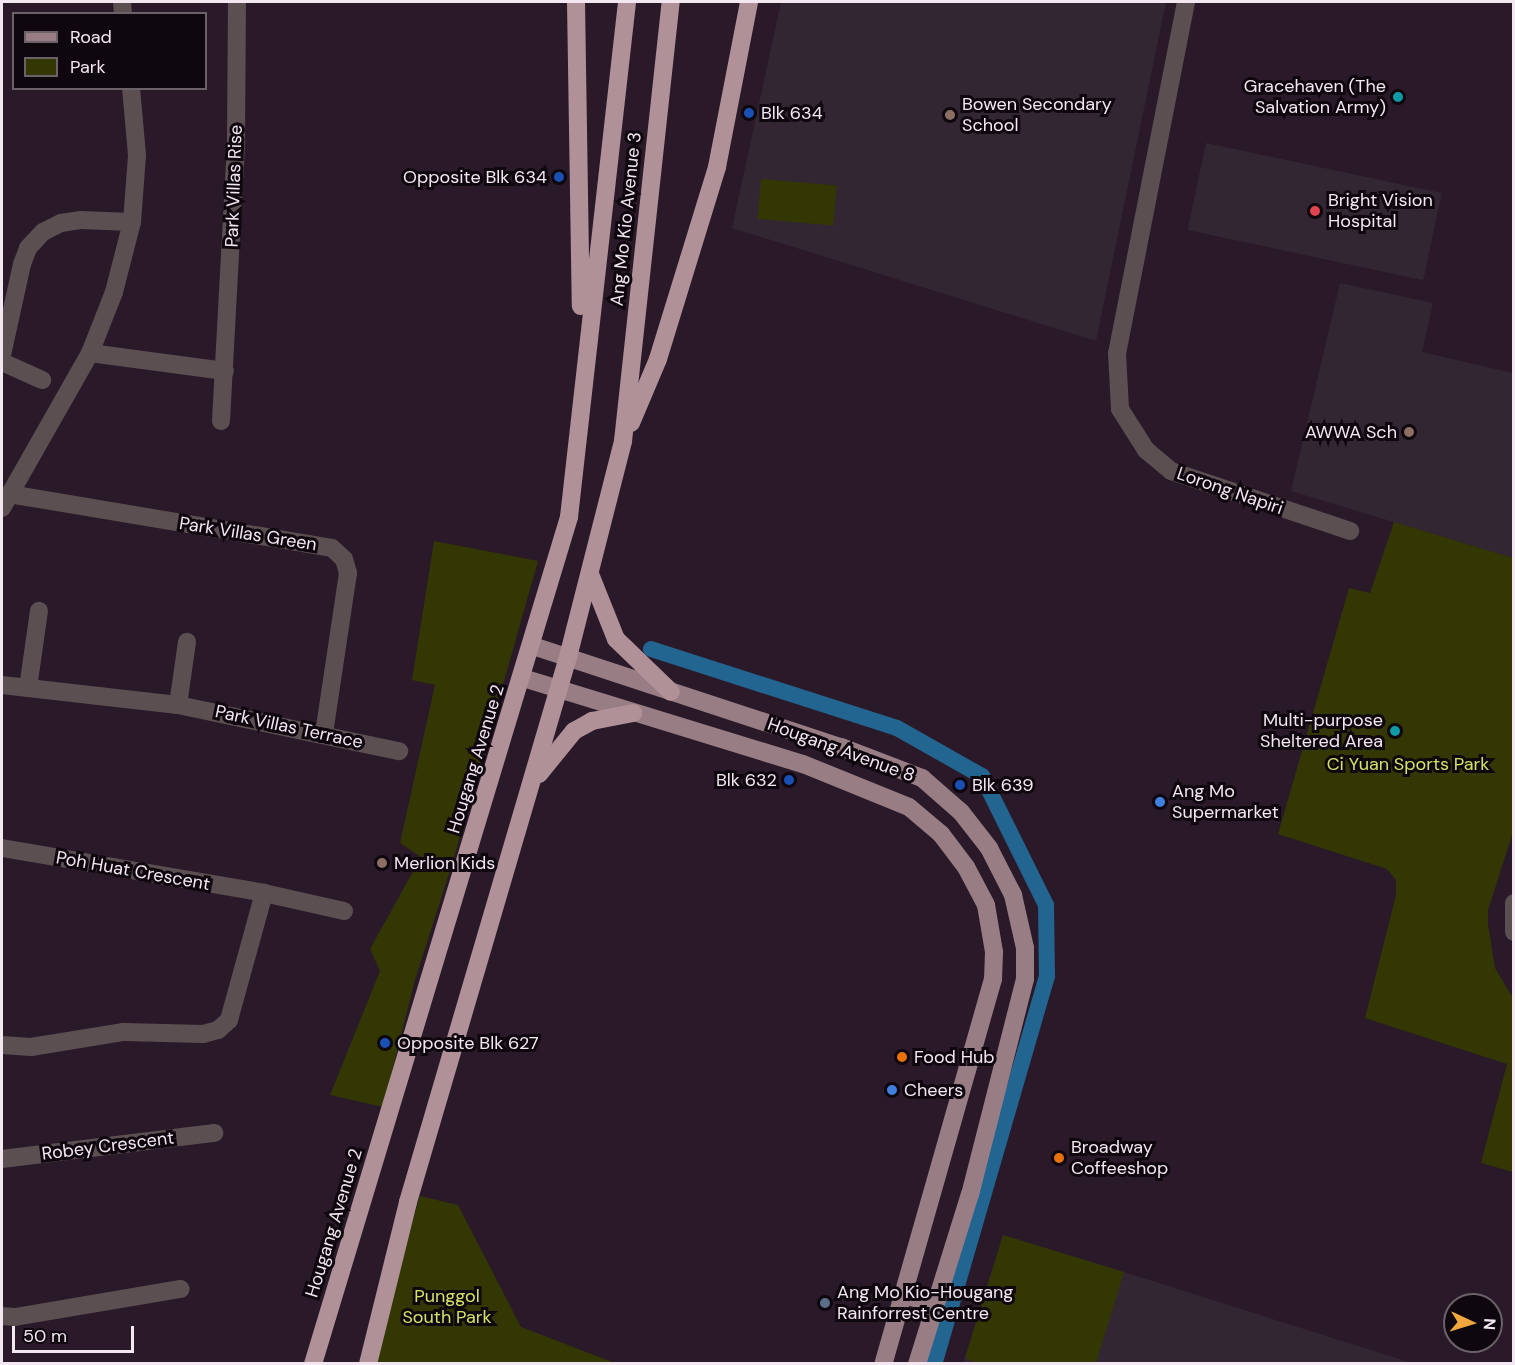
<!DOCTYPE html>
<style>
body{margin:0}
#map{position:relative;width:1515px;height:1365px;overflow:hidden;background:#2a1929;font-family:"DM Sans",sans-serif}
div>[style]{position:absolute}
[style*='--x']{left:calc(var(--x)*1px);top:calc(var(--y)*1px);width:calc(var(--w)*1px);rotate:calc(var(--a)*1deg)}
.education>*{inset:0;background:#332633;transform-origin:0 0}
.green>*{inset:0;background:#323703;transform-origin:0 0}
.canal>*{height:16px;margin:-8px;padding:0 8px;transform-origin:8px;border-radius:8px;background:#236591}
.minor>*{height:18px;margin:-9px;padding:0 9px;transform-origin:9px;border-radius:9px;background:#5c4f52}
.major>*{height:18px;margin:-9px;padding:0 9px;transform-origin:9px;border-radius:9px;background:#987e84}
.highway>*{height:18px;margin:-9px;padding:0 9px;transform-origin:9px;border-radius:9px;background:#b09197}
.dots>*{width:16px;height:16px;translate:-50% -50%;box-sizing:border-box;border:3px solid #0e070e;border-radius:50%}
span{translate:-50% -50%;white-space:nowrap;text-align:center;line-height:1.15;-webkit-text-stroke:6px #0e070e;paint-order:stroke}
.poi-label{font-size:18px;color:#f3e7f2}
.right{translate:-100% -50%;text-align:right}
.left{translate:0 -50%;text-align:left}
.street-label{font-size:18px;color:#f3e7f2}
.park-label{font-size:18px;color:#d3e468}
.frame{position:absolute;inset:0;border:3px solid #f3e7f2;pointer-events:none}
.legend{position:absolute;left:12px;top:12px;width:195px;height:78px;box-sizing:border-box;background:#0e070e;border:2px solid #6a6169;margin:0;padding:8px 10px;list-style:none;font-size:18px;color:#f3e7f2}
.legend li{display:flex;align-items:center;gap:12px;height:30px}
.legend b{width:30px;border:2px solid #6a6169}
.north{position:absolute;left:1443px;top:1293px;width:60px;height:60px;box-sizing:border-box;background:#0e070e;border:2px solid #6a6169;border-radius:50%;rotate:94deg;font-size:16px;font-weight:700;line-height:24px;text-align:center;color:#f3e7f2}
.north::after{content:'';display:block;margin:auto;width:21px;height:27px;background:#efa73e;clip-path:polygon(50% 0,100% 100%,50% 72%,0 100%)}
.scale{position:absolute;left:12px;top:1326px;width:122px;height:27px;box-sizing:border-box;border:3px solid #f3e7f2;border-top:0;padding-left:8px;font-size:18px;line-height:21px;white-space:nowrap;color:#f3e7f2;-webkit-text-stroke:4px #0e070e;paint-order:stroke}
</style>
<div id="map">
<div class="education">
<i style="clip-path:polygon(781px 2px,1166px 2px,1096px 341px,732px 228px)"></i>
<i style="left:1206px;top:143px;width:241px;height:89px;rotate:12deg"></i>
<i style="clip-path:polygon(1340px 283px,1433px 303px,1422px 352px,1513px 373px,1513px 558px,1291px 491px)"></i>
<i style="clip-path:polygon(1003px 1235px,1124px 1272px,1412px 1363px,963px 1364px)"></i>
</div>
<div class="green">
<i style="left:761px;top:179px;width:76px;height:40px;rotate:5deg"></i>
<i style="clip-path:polygon(1394px 522px,1513px 558px,1513px 832px,1488px 910px,1488px 924px,1495px 968px,1513px 998px,1513px 1172px,1481px 1163px,1507px 1064px,1365px 1018px,1396px 895px,1396px 880px,1387px 869px,1278px 834px,1349px 588px,1370px 593px)"></i>
<i style="clip-path:polygon(434px 541px,538px 561px,453px 861px,415px 980px,383px 1107px,330px 1095px,380px 971px,370px 949px,421px 857px,400px 843px,435px 685px,412px 680px)"></i>
<i style="clip-path:polygon(420px 1196px,458px 1205px,521px 1327px,615px 1363px,371px 1364px)"></i>
<i style="clip-path:polygon(1003px 1235px,1124px 1272px,1096px 1363px,981px 1364px,965px 1358px)"></i>
</div>
<div class="canal">
<i style="--x:651;--y:649;--w:258;--a:17.8"></i>
<i style="--x:897;--y:728;--w:98;--a:29.5"></i>
<i style="--x:982;--y:776;--w:144;--a:63.6"></i>
<i style="--x:1046;--y:905;--w:71;--a:89.2"></i>
<i style="--x:1047;--y:976;--w:404;--a:106.2"></i>
</div>
<div class="minor">
<i style="--x:122;--y:2;--w:12;--a:85"></i>
<i style="--x:1186;--y:2;--w:358;--a:101.1"></i>
<i style="--x:1117;--y:353;--w:56;--a:86.9"></i>
<i style="--x:1120;--y:409;--w:49;--a:57.6"></i>
<i style="--x:1146;--y:450;--w:33;--a:40"></i>
<i style="--x:1171;--y:471;--w:189;--a:18.5"></i>
<i style="--x:90;--y:353;--w:136;--a:7.6"></i>
<i style="--x:2;--y:355;--w:93;--a:-77.6"></i>
<i style="--x:22;--y:264;--w:17;--a:-69"></i>
<i style="--x:28;--y:248;--w:22;--a:-47"></i>
<i style="--x:43;--y:232;--w:20;--a:-27"></i>
<i style="--x:61;--y:223;--w:19;--a:-9"></i>
<i style="--x:80;--y:220;--w:52;--a:2.2"></i>
<i style="--x:2;--y:362;--w:44;--a:24.2"></i>
<i style="--x:221;--y:421;--w:281;--a:-86.9"></i>
<i style="--x:236;--y:140;--w:138;--a:-89.6"></i>
<i style="--x:9;--y:494;--w:327;--a:9.5"></i>
<i style="--x:332;--y:548;--w:16;--a:43"></i>
<i style="--x:344;--y:559;--w:15;--a:74"></i>
<i style="--x:348;--y:573;--w:162;--a:98.5"></i>
<i style="--x:2;--y:508;--w:178;--a:-60.4"></i>
<i style="--x:90;--y:353;--w:66;--a:-68.5"></i>
<i style="--x:114;--y:292;--w:72;--a:-75.6"></i>
<i style="--x:132;--y:222;--w:67;--a:-85.7"></i>
<i style="--x:137;--y:155;--w:67;--a:-95.1"></i>
<i style="--x:2;--y:685;--w:177;--a:6.5"></i>
<i style="--x:178;--y:705;--w:226;--a:11.8"></i>
<i style="--x:28;--y:688;--w:78;--a:-81.9"></i>
<i style="--x:178;--y:705;--w:64;--a:-81.9"></i>
<i style="--x:2;--y:848;--w:266;--a:9.7"></i>
<i style="--x:264;--y:893;--w:82;--a:12.7"></i>
<i style="--x:1514;--y:903;--w:29;--a:90"></i>
<i style="--x:2;--y:1045;--w:29;--a:4"></i>
<i style="--x:31;--y:1047;--w:94;--a:-9.2"></i>
<i style="--x:124;--y:1032;--w:79;--a:1.5"></i>
<i style="--x:203;--y:1034;--w:16;--a:-15"></i>
<i style="--x:218;--y:1030;--w:15;--a:-42"></i>
<i style="--x:229;--y:1020;--w:132;--a:-74.6"></i>
<i style="--x:2;--y:1159;--w:214;--a:-7"></i>
<i style="--x:2;--y:1316;--w:13;--a:4"></i>
<i style="--x:15;--y:1317;--w:168;--a:-9.6"></i>
</div>
<div class="major">
<i style="--x:533;--y:646;--w:324;--a:18.2"></i>
<i style="--x:841;--y:747;--w:87;--a:20.9"></i>
<i style="--x:922;--y:778;--w:52;--a:41.1"></i>
<i style="--x:961;--y:812;--w:46;--a:52.1"></i>
<i style="--x:989;--y:848;--w:53;--a:62.9"></i>
<i style="--x:1013;--y:895;--w:54;--a:77.2"></i>
<i style="--x:1025;--y:948;--w:31;--a:90"></i>
<i style="--x:1025;--y:979;--w:222;--a:104.3"></i>
<i style="--x:970;--y:1194;--w:178;--a:107.3"></i>
<i style="--x:523;--y:678;--w:293;--a:17.1"></i>
<i style="--x:803;--y:764;--w:114;--a:22.1"></i>
<i style="--x:909;--y:807;--w:42;--a:40.2"></i>
<i style="--x:941;--y:834;--w:41;--a:52.9"></i>
<i style="--x:966;--y:867;--w:43;--a:62.2"></i>
<i style="--x:986;--y:905;--w:48;--a:80.3"></i>
<i style="--x:994;--y:952;--w:27;--a:92"></i>
<i style="--x:993;--y:979;--w:400;--a:105.9"></i>
<i style="--x:903;--y:1295;--w:34;--a:14"></i>
</div>
<div class="highway">
<i style="--x:576;--y:2;--w:304;--a:89.1"></i>
<i style="--x:631;--y:423;--w:69;--a:-67.1"></i>
<i style="--x:658;--y:359;--w:201;--a:-72.9"></i>
<i style="--x:717;--y:167;--w:168;--a:-79"></i>
<i style="--x:590;--y:574;--w:70;--a:68.2"></i>
<i style="--x:616;--y:639;--w:76;--a:43.9"></i>
<i style="--x:539;--y:774;--w:55;--a:-50.9"></i>
<i style="--x:574;--y:731;--w:21;--a:-29"></i>
<i style="--x:592;--y:721;--w:42;--a:-11"></i>
<i style="--x:313;--y:1364;--w:885;--a:-73.18"></i>
<i style="--x:569;--y:517;--w:518;--a:-83.57"></i>
<i style="--x:368;--y:1364;--w:167;--a:-76.1"></i>
<i style="--x:408;--y:1202;--w:568;--a:-73.64"></i>
<i style="--x:568;--y:657;--w:223;--a:-75.7"></i>
<i style="--x:623;--y:441;--w:442;--a:-83.8"></i>
</div>
<div class="dots">
<i style="left:1398px;top:97px;background:#0f9aa8"></i>
<i style="left:749px;top:113px;background:#1a4fb4"></i>
<i style="left:950px;top:115px;background:#8d6e63"></i>
<i style="left:559px;top:177px;background:#1a4fb4"></i>
<i style="left:1315px;top:211px;background:#e0444e"></i>
<i style="left:1409px;top:432px;background:#8d6e63"></i>
<i style="left:1395px;top:731px;background:#0f9aa8"></i>
<i style="left:789px;top:780px;background:#1a4fb4"></i>
<i style="left:960px;top:785px;background:#1a4fb4"></i>
<i style="left:1160px;top:802px;background:#3f7fe0"></i>
<i style="left:382px;top:863px;background:#8d6e63"></i>
<i style="left:385px;top:1043px;background:#1a4fb4"></i>
<i style="left:902px;top:1057px;background:#e8710a"></i>
<i style="left:892px;top:1090px;background:#3f7fe0"></i>
<i style="left:1059px;top:1158px;background:#e8710a"></i>
<i style="left:825px;top:1303px;background:#5c6f8a"></i>
</div>
<div class="poi-label">
<span class="right" style="left:1386px;top:97px">Gracehaven (The<br>Salvation Army)</span>
<span class="left" style="left:962px;top:115px">Bowen Secondary<br>School</span>
<span class="left" style="left:761px;top:113px">Blk 634</span>
<span class="right" style="left:547px;top:177px">Opposite Blk 634</span>
<span class="left" style="left:1328px;top:211px">Bright Vision<br>Hospital</span>
<span class="right" style="left:1397px;top:432px">AWWA Sch</span>
<span class="right" style="left:1383px;top:731px">Multi-purpose<br>Sheltered Area</span>
<span class="right" style="left:777px;top:780px">Blk 632</span>
<span class="left" style="left:972px;top:785px">Blk 639</span>
<span class="left" style="left:1172px;top:802px">Ang Mo<br>Supermarket</span>
<span class="left" style="left:394px;top:863px">Merlion Kids</span>
<span class="left" style="left:397px;top:1043px">Opposite Blk 627</span>
<span class="left" style="left:914px;top:1057px">Food Hub</span>
<span class="left" style="left:904px;top:1090px">Cheers</span>
<span class="left" style="left:1071px;top:1158px">Broadway<br>Coffeeshop</span>
<span class="left" style="left:837px;top:1303px">Ang Mo Kio-Hougang<br>Rainforrest Centre</span>
</div>
<div class="street-label">
<span style="left:234px;top:186px;rotate:-88deg">Park Villas Rise</span>
<span style="left:626px;top:219px;rotate:-84deg">Ang Mo Kio Avenue 3</span>
<span style="left:1230px;top:491px;rotate:19deg">Lorong Napiri</span>
<span style="left:248px;top:534px;rotate:9deg">Park Villas Green</span>
<span style="left:289px;top:727px;rotate:12deg">Park Villas Terrace</span>
<span style="left:841px;top:750px;rotate:20deg">Hougang Avenue 8</span>
<span style="left:476px;top:759px;rotate:-73deg">Hougang Avenue 2</span>
<span style="left:133px;top:871px;rotate:10deg">Poh Huat Crescent</span>
<span style="left:108px;top:1146px;rotate:-7deg">Robey Crescent</span>
<span style="left:334px;top:1223px;rotate:-73deg">Hougang Avenue 2</span>
</div>
<div class="park-label">
<span style="left:1408px;top:764px">Ci Yuan Sports Park</span>
<span style="left:447px;top:1307px">Punggol<br>South Park</span>
</div>
<div class="frame"></div>
<ul class="legend">
<li><b style="height:8px;background:#987e84"></b>Road</li>
<li><b style="height:16px;background:#323703"></b>Park</li>
</ul>
<div class="north">N</div>
<div class="scale">50 m</div>
</div>
